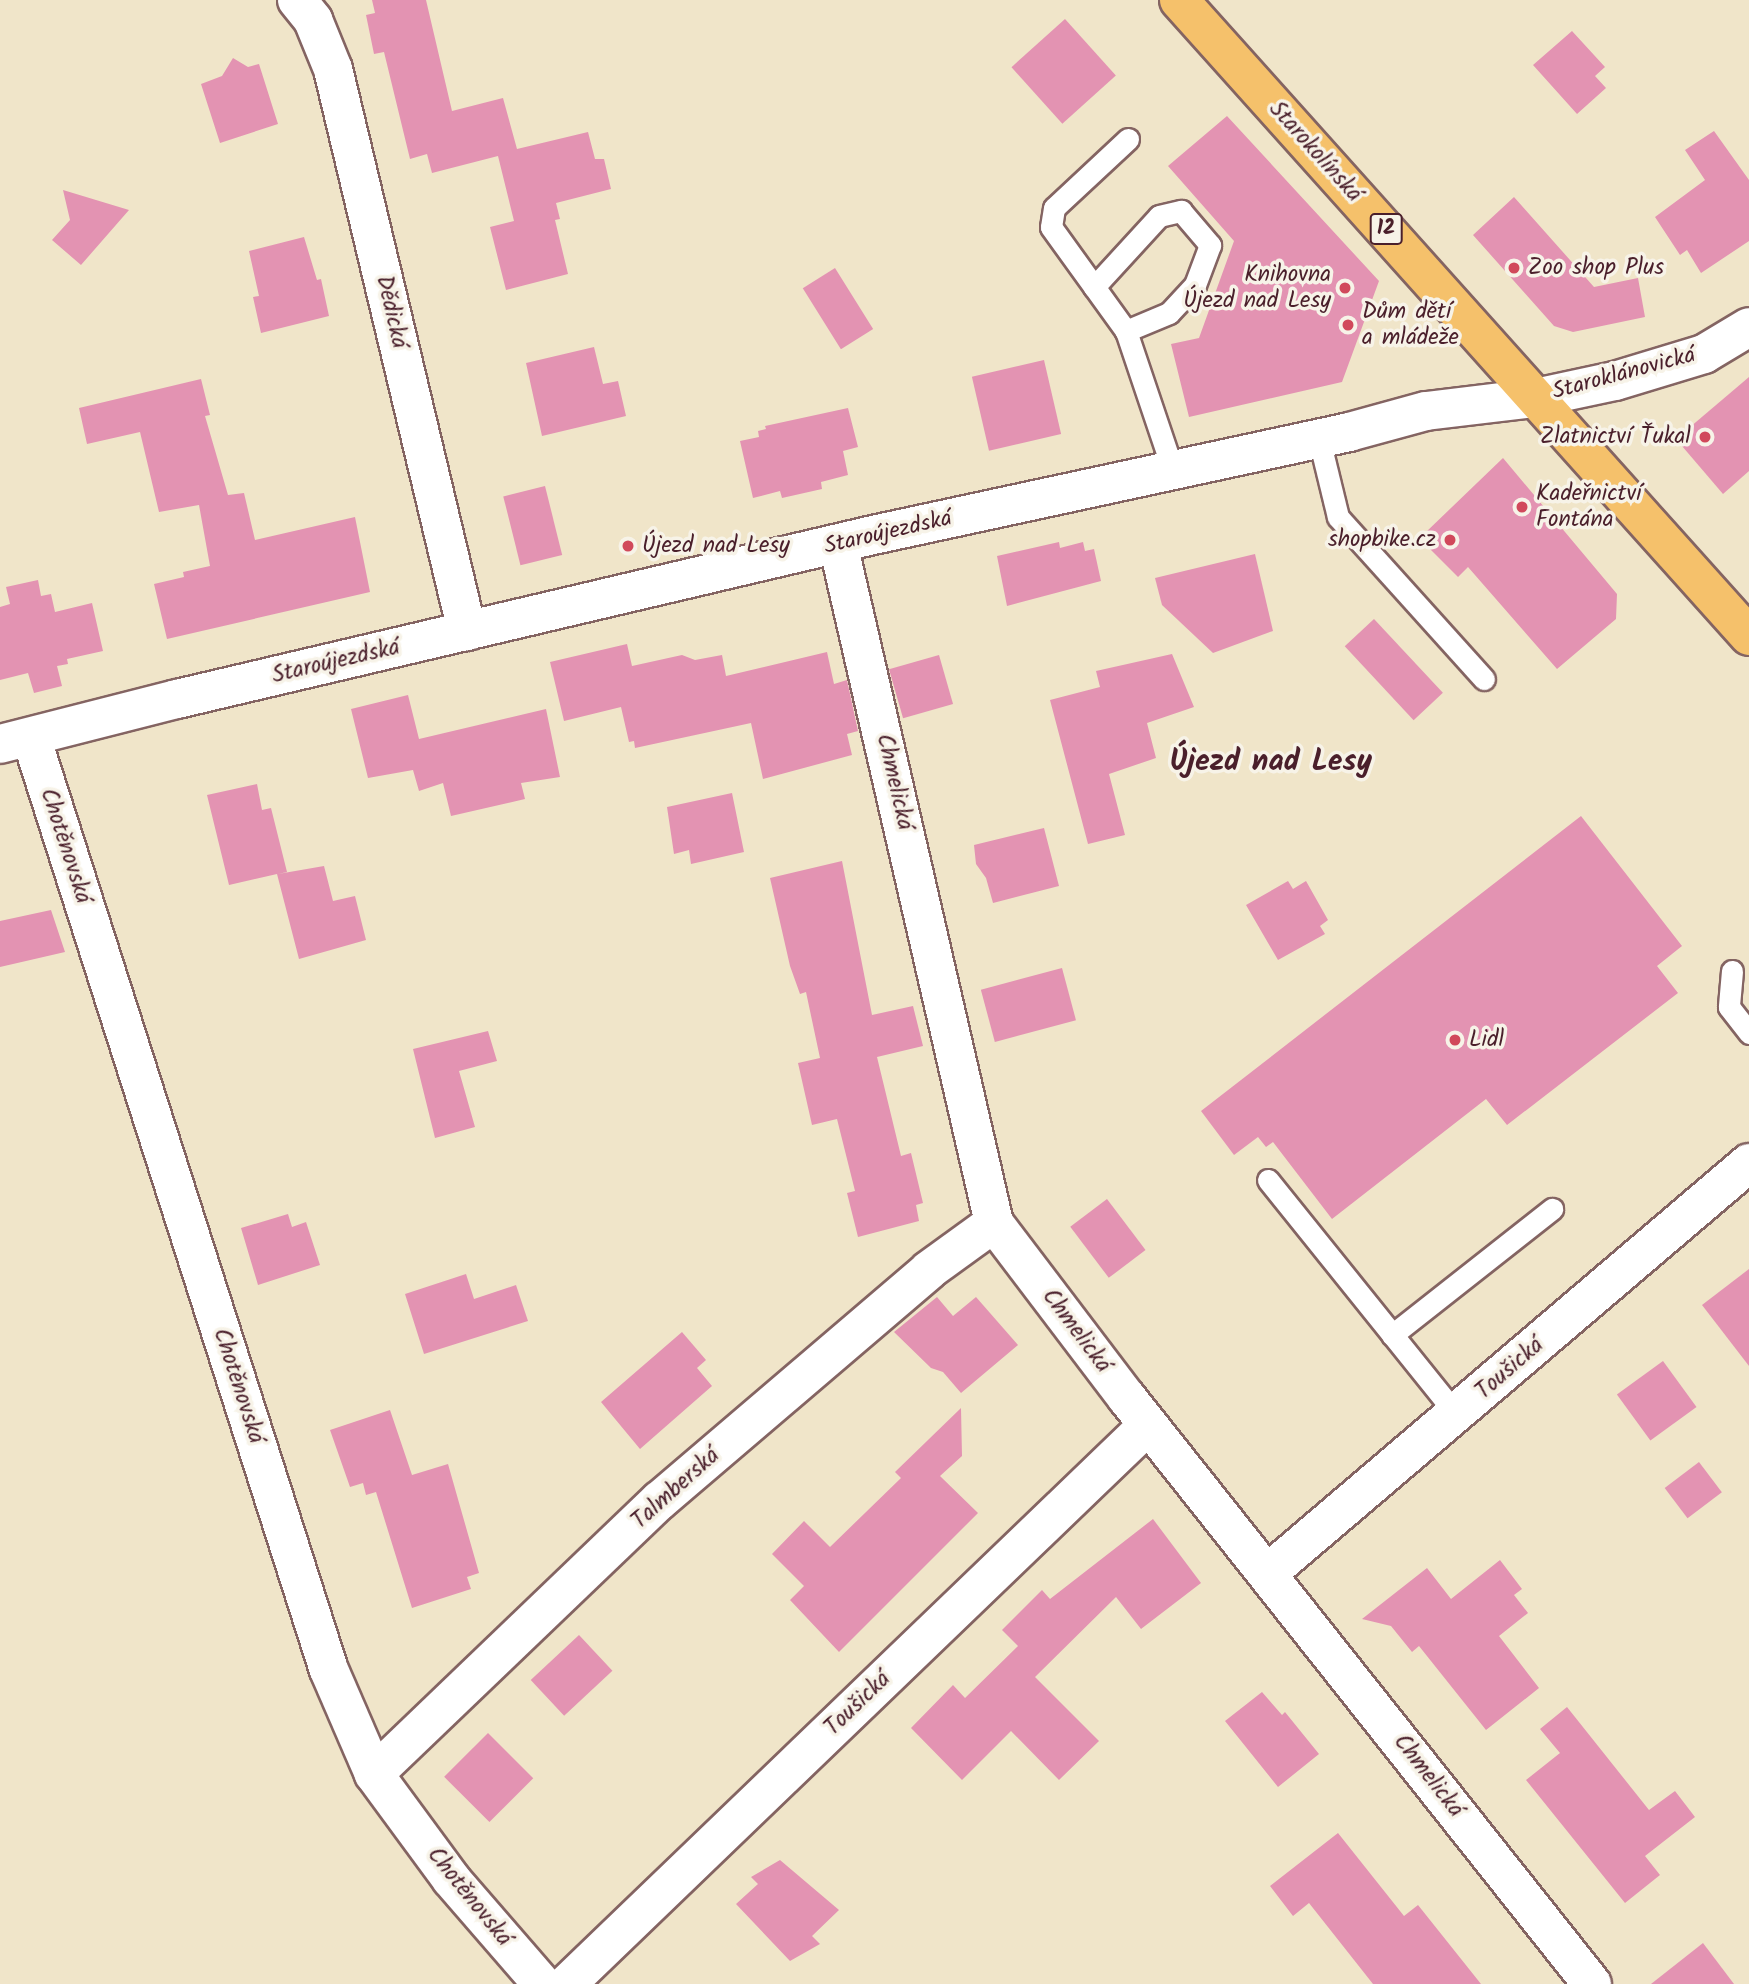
<!DOCTYPE html>
<meta charset="utf-8">
<style>
body{margin:0}
#map{position:relative;width:1749px;height:1984px;overflow:hidden;background:#f0e5c9;font-family:Kalam,sans-serif}
div>[style]{position:absolute}
[style*='--x']{left:calc(var(--x)*1px);top:calc(var(--y)*1px);width:calc(var(--w)*1px);rotate:calc(var(--a)*1deg)}
.building>*{inset:0;background:#e393b2;transform-origin:0 0}
.roads{filter:drop-shadow(2px 0 #846462) drop-shadow(-2px 0 #846462) drop-shadow(0 2px #846462) drop-shadow(0 -2px #846462)}
.service>*{height:21px;margin:-10.5px;padding:0 10.5px;transform-origin:10.5px;border-radius:10.5px;background:#fff}
.minor>*{height:38px;margin:-19px;padding:0 19px;transform-origin:19px;border-radius:19px;background:#fff}
.tertiary>*{height:38px;margin:-19px;padding:0 19px;transform-origin:19px;border-radius:19px;background:#fff}
.primary>*{height:38px;margin:-19px;padding:0 19px;transform-origin:19px;border-radius:19px;background:#f5c16b}
.dots>*{width:19px;height:19px;translate:-50% -50%;box-sizing:border-box;border:4px solid #f7f3e8;border-radius:50%}
span{translate:-50% -50%;white-space:nowrap;text-align:center;line-height:1.15;-webkit-text-stroke:7px #f7f3e8;paint-order:stroke}
.shield-label span{padding:2px 5px;background:#f7f3e8;border:2px solid;border-radius:5px;-webkit-text-stroke-width:0}
.shield-label{font-size:21px;color:#4a1f2b;font-weight:700}
.street-label{font-size:23px;color:#4a1f2b}
.poi-label{font-size:23px;color:#4a1f2b}
.left{translate:0 -50%;text-align:left}
.right{translate:-100% -50%;text-align:right}
.district-label{font-size:30px;color:#4a1f2b;font-weight:700}
</style>
<div id="map">
<div class="building">
<i style="clip-path:polygon(372px 0,426px 0,452px 111px,503px 98px,517px 149px,588px 132px,595px 159px,604px 159px,611px 189px,556px 203px,560px 219px,555px 220px,568px 274px,506px 290px,490px 227px,514px 221px,498px 156px,432px 173px,427px 154px,410px 159px,384px 52px,374px 54px,366px 15px,375px 13px)"></i>
<i style="left:1065px;top:19px;width:76px;height:72px;rotate:48deg"></i>
<i style="clip-path:polygon(1572px 31px,1605px 67px,1595px 76px,1606px 88px,1577px 114px,1533px 65px)"></i>
<i style="clip-path:polygon(233px 58px,248px 67px,259px 64px,278px 124px,220px 143px,201px 84px,222px 76px)"></i>
<i style="clip-path:polygon(1227px 116px,1379px 281px,1342px 382px,1189px 417px,1171px 344px,1199px 338px,1234px 241px,1168px 166px)"></i>
<i style="clip-path:polygon(1714px 131px,1749px 180px,1749px 241px,1701px 273px,1687px 250px,1680px 255px,1655px 217px,1705px 180px,1685px 150px)"></i>
<i style="clip-path:polygon(63px 190px,129px 210px,81px 265px,52px 240px,70px 220px)"></i>
<i style="clip-path:polygon(1514px 197px,1594px 287px,1638px 278px,1645px 317px,1573px 332px,1554px 326px,1473px 235px)"></i>
<i style="clip-path:polygon(304px 237px,317px 280px,321px 279px,329px 316px,261px 333px,253px 297px,259px 296px,249px 251px)"></i>
<i style="left:835px;top:268px;width:72px;height:38px;rotate:58deg"></i>
<i style="clip-path:polygon(594px 347px,603px 384px,618px 381px,626px 416px,542px 436px,526px 363px)"></i>
<i style="left:1044px;top:360px;width:76px;height:74px;rotate:77deg"></i>
<i style="clip-path:polygon(1749px 377px,1749px 471px,1723px 494px,1676px 439px)"></i>
<i style="clip-path:polygon(201px 379px,210px 415px,205px 416px,228px 495px,244px 493px,255px 540px,355px 517px,370px 592px,167px 639px,154px 584px,184px 577px,183px 572px,210px 566px,199px 505px,159px 512px,140px 432px,87px 444px,79px 408px)"></i>
<i style="clip-path:polygon(848px 408px,858px 447px,843px 451px,848px 475px,821px 482px,822px 489px,782px 498px,780px 491px,753px 498px,740px 441px,759px 437px,758px 431px,766px 429px,765px 426px)"></i>
<i style="clip-path:polygon(1503px 458px,1617px 594px,1616px 619px,1557px 669px,1468px 567px,1458px 577px,1428px 547px,1433px 543px,1425px 533px)"></i>
<i style="left:545px;top:486px;width:71px;height:43px;rotate:76deg"></i>
<i style="clip-path:polygon(1059px 542px,1060px 548px,1083px 542px,1085px 551px,1094px 549px,1101px 581px,1007px 606px,997px 556px)"></i>
<i style="clip-path:polygon(1255px 554px,1273px 631px,1213px 653px,1162px 605px,1155px 578px)"></i>
<i style="clip-path:polygon(38px 580px,41px 596px,51px 594px,55px 612px,92px 603px,103px 651px,67px 659px,68px 664px,57px 666px,62px 686px,34px 693px,28px 673px,0 680px,0 607px,10px 604px,6px 587px)"></i>
<i style="left:1374px;top:619px;width:101px;height:40px;rotate:47deg"></i>
<i style="clip-path:polygon(627px 644px,632px 666px,682px 655px,695px 660px,722px 655px,726px 676px,827px 652px,834px 684px,847px 680px,858px 731px,847px 734px,852px 755px,763px 779px,751px 723px,635px 748px,634px 741px,629px 742px,621px 707px,564px 721px,550px 662px)"></i>
<i style="clip-path:polygon(1172px 654px,1194px 707px,1147px 723px,1156px 758px,1109px 774px,1125px 835px,1088px 844px,1050px 700px,1100px 687px,1096px 671px)"></i>
<i style="left:939px;top:655px;width:51px;height:52px;rotate:74deg"></i>
<i style="clip-path:polygon(408px 695px,419px 739px,546px 709px,560px 777px,521px 783px,525px 799px,451px 816px,443px 783px,419px 791px,413px 770px,368px 778px,351px 709px)"></i>
<i style="clip-path:polygon(257px 784px,262px 810px,271px 808px,287px 872px,278px 874px,324px 866px,333px 901px,355px 896px,366px 940px,299px 959px,277px 874px,229px 885px,207px 795px)"></i>
<i style="clip-path:polygon(732px 793px,744px 852px,691px 864px,689px 850px,674px 854px,667px 807px)"></i>
<i style="clip-path:polygon(1581px 816px,1682px 946px,1657px 966px,1678px 993px,1507px 1125px,1486px 1099px,1332px 1219px,1273px 1142px,1266px 1147px,1258px 1137px,1234px 1155px,1201px 1111px)"></i>
<i style="clip-path:polygon(1044px 828px,1059px 886px,993px 903px,986px 878px,976px 864px,974px 845px)"></i>
<i style="clip-path:polygon(842px 861px,872px 1015px,913px 1006px,923px 1046px,877px 1057px,901px 1156px,911px 1153px,923px 1203px,916px 1205px,919px 1221px,858px 1237px,847px 1193px,855px 1191px,837px 1119px,812px 1125px,798px 1063px,820px 1058px,806px 992px,800px 994px,790px 966px,770px 878px)"></i>
<i style="clip-path:polygon(1288px 881px,1293px 889px,1306px 881px,1328px 920px,1320px 926px,1325px 934px,1278px 960px,1246px 905px)"></i>
<i style="clip-path:polygon(51px 910px,65px 952px,0 967px,0 921px)"></i>
<i style="left:1062px;top:968px;width:54px;height:84px;rotate:75deg"></i>
<i style="clip-path:polygon(488px 1031px,497px 1061px,459px 1071px,475px 1127px,435px 1138px,413px 1049px)"></i>
<i style="left:1107px;top:1199px;width:64px;height:46px;rotate:53deg"></i>
<i style="clip-path:polygon(288px 1214px,292px 1227px,306px 1222px,320px 1265px,258px 1285px,241px 1228px)"></i>
<i style="clip-path:polygon(1749px 1269px,1749px 1366px,1702px 1305px)"></i>
<i style="clip-path:polygon(466px 1274px,474px 1299px,516px 1285px,528px 1321px,424px 1354px,405px 1294px)"></i>
<i style="clip-path:polygon(937px 1297px,953px 1316px,976px 1297px,1018px 1345px,961px 1393px,943px 1372px,931px 1368px,894px 1332px)"></i>
<i style="clip-path:polygon(682px 1332px,706px 1360px,697px 1368px,712px 1386px,640px 1449px,601px 1402px)"></i>
<i style="left:1663px;top:1361px;width:57px;height:57px;rotate:54deg"></i>
<i style="clip-path:polygon(961px 1408px,962px 1456px,940px 1476px,978px 1513px,839px 1652px,790px 1600px,804px 1586px,772px 1554px,804px 1521px,830px 1547px,901px 1478px,895px 1472px)"></i>
<i style="clip-path:polygon(390px 1410px,412px 1475px,448px 1464px,479px 1573px,467px 1577px,471px 1589px,412px 1608px,376px 1492px,366px 1495px,363px 1483px,350px 1487px,330px 1430px)"></i>
<i style="left:1699px;top:1462px;width:38px;height:43px;rotate:53deg"></i>
<i style="clip-path:polygon(1153px 1519px,1201px 1583px,1141px 1629px,1116px 1597px,1035px 1677px,1099px 1741px,1059px 1780px,1011px 1731px,962px 1780px,911px 1728px,953px 1685px,965px 1698px,1018px 1646px,1002px 1630px,1042px 1590px,1050px 1599px)"></i>
<i style="clip-path:polygon(1500px 1560px,1522px 1589px,1514px 1595px,1528px 1613px,1499px 1636px,1539px 1688px,1486px 1730px,1419px 1646px,1412px 1652px,1391px 1626px,1362px 1619px,1427px 1568px,1451px 1599px)"></i>
<i style="left:579px;top:1635px;width:49px;height:66px;rotate:47deg"></i>
<i style="clip-path:polygon(1262px 1692px,1282px 1715px,1285px 1712px,1319px 1754px,1278px 1787px,1225px 1721px)"></i>
<i style="clip-path:polygon(1567px 1707px,1649px 1810px,1675px 1791px,1695px 1817px,1645px 1856px,1660px 1875px,1625px 1903px,1526px 1780px,1560px 1753px,1540px 1729px)"></i>
<i style="left:488px;top:1733px;width:64px;height:62px;rotate:45deg"></i>
<i style="clip-path:polygon(1338px 1833px,1404px 1916px,1418px 1905px,1481px 1984px,1373px 1984px,1309px 1903px,1293px 1916px,1270px 1886px)"></i>
<i style="clip-path:polygon(780px 1860px,839px 1910px,812px 1936px,820px 1944px,790px 1961px,736px 1904px,758px 1884px,751px 1877px)"></i>
<i style="clip-path:polygon(1703px 1943px,1734px 1984px,1651px 1984px)"></i>
</div>
<div class="roads">
<div class="service">
<i style="--x:1128;--y:139;--w:101;--a:137"></i>
<i style="--x:1054;--y:208;--w:19;--a:99"></i>
<i style="--x:1051;--y:227;--w:128;--a:54.2"></i>
<i style="--x:1126;--y:331;--w:148;--a:71.4"></i>
<i style="--x:1094;--y:287;--w:96;--a:-47.5"></i>
<i style="--x:1159;--y:216;--w:23;--a:-13"></i>
<i style="--x:1181;--y:211;--w:45;--a:49.5"></i>
<i style="--x:1210;--y:245;--w:43;--a:110.6"></i>
<i style="--x:1195;--y:285;--w:38;--a:133"></i>
<i style="--x:1169;--y:313;--w:47;--a:157.3"></i>
<i style="--x:1319;--y:439;--w:80;--a:76.3"></i>
<i style="--x:1338;--y:517;--w:218;--a:48"></i>
<i style="--x:1732;--y:971;--w:36;--a:95"></i>
<i style="--x:1729;--y:1007;--w:33;--a:52"></i>
<i style="--x:1268;--y:1180;--w:302;--a:51.2"></i>
<i style="--x:1392;--y:1335;--w:204;--a:-38.2"></i>
</div>
<div class="minor">
<i style="--x:297;--y:0;--w:26;--a:51"></i>
<i style="--x:313;--y:20;--w:53;--a:67.8"></i>
<i style="--x:333;--y:69;--w:578;--a:76.59"></i>
<i style="--x:838;--y:544;--w:697;--a:77.06"></i>
<i style="--x:994;--y:1223;--w:220;--a:52.8"></i>
<i style="--x:1127;--y:1398;--w:748;--a:51.57"></i>
<i style="--x:31;--y:737;--w:979;--a:72.29"></i>
<i style="--x:329;--y:1670;--w:113;--a:66.6"></i>
<i style="--x:374;--y:1774;--w:130;--a:53.7"></i>
<i style="--x:451;--y:1879;--w:139;--a:49.1"></i>
<i style="--x:1268;--y:1573;--w:632;--a:-40.44"></i>
<i style="--x:374;--y:1774;--w:395;--a:-43.8"></i>
<i style="--x:659;--y:1501;--w:355;--a:-40.5"></i>
<i style="--x:929;--y:1270;--w:80;--a:-35.9"></i>
<i style="--x:567;--y:1984;--w:806;--a:-43.89"></i>
</div>
<div class="tertiary">
<i style="--x:0;--y:744;--w:183;--a:-14.3"></i>
<i style="--x:177;--y:699;--w:715;--a:-13.26"></i>
<i style="--x:873;--y:535;--w:487;--a:-12.2"></i>
<i style="--x:1349;--y:432;--w:80;--a:-15.3"></i>
<i style="--x:1426;--y:411;--w:110;--a:-6.8"></i>
<i style="--x:1535;--y:398;--w:82;--a:-12"></i>
<i style="--x:1615;--y:381;--w:93;--a:-16.9"></i>
<i style="--x:1704;--y:354;--w:52;--a:-31"></i>
</div>
<div class="primary">
<i style="--x:1179;--y:0;--w:854;--a:48.13"></i>
</div>
</div>
<div class="dots">
<i style="left:1514px;top:268px;background:#d1495b"></i>
<i style="left:1345px;top:288px;background:#d1495b"></i>
<i style="left:1348px;top:325px;background:#d1495b"></i>
<i style="left:1705px;top:437px;background:#d1495b"></i>
<i style="left:1522px;top:507px;background:#d1495b"></i>
<i style="left:1450px;top:540px;background:#d1495b"></i>
<i style="left:628px;top:546px;background:#d1495b"></i>
<i style="left:1455px;top:1040px;background:#d1495b"></i>
</div>
<div class="shield-label">
<span style="left:1386px;top:229px">12</span>
</div>
<div class="street-label">
<span style="left:1315px;top:152px;rotate:48deg">Starokolínská</span>
<span style="left:391px;top:312px;rotate:77deg">Dědická</span>
<span style="left:1624px;top:374px;rotate:-15deg">Staroklánovická</span>
<span style="left:888px;top:533px;rotate:-13deg">Staroújezdská</span>
<span style="left:336px;top:662px;rotate:-13deg">Staroújezdská</span>
<span style="left:894px;top:782px;rotate:77deg">Chmelická</span>
<span style="left:65px;top:846px;rotate:72deg">Chotěnovská</span>
<span style="left:1076px;top:1331px;rotate:53deg">Chmelická</span>
<span style="left:1510px;top:1369px;rotate:-41deg">Toušická</span>
<span style="left:238px;top:1386px;rotate:72deg">Chotěnovská</span>
<span style="left:676px;top:1489px;rotate:-42deg">Talmberská</span>
<span style="left:858px;top:1704px;rotate:-44deg">Toušická</span>
<span style="left:1428px;top:1776px;rotate:52deg">Chmelická</span>
<span style="left:469px;top:1897px;rotate:51deg">Chotěnovská</span>
</div>
<div class="poi-label">
<span class="left" style="left:1528px;top:268px">Zoo shop Plus</span>
<span class="right" style="left:1331px;top:288px">Knihovna<br>Újezd nad Lesy</span>
<span class="left" style="left:1362px;top:325px">Dům dětí<br>a mládeže</span>
<span class="right" style="left:1691px;top:437px">Zlatnictví Ťukal</span>
<span class="left" style="left:1536px;top:507px">Kadeřnictví<br>Fontána</span>
<span class="right" style="left:1436px;top:540px">shopbike.cz</span>
<span class="left" style="left:642px;top:546px">Újezd nad Lesy</span>
<span class="left" style="left:1469px;top:1040px">Lidl</span>
</div>
<div class="district-label">
<span style="left:1271px;top:762px">Újezd nad Lesy</span>
</div>
</div>
